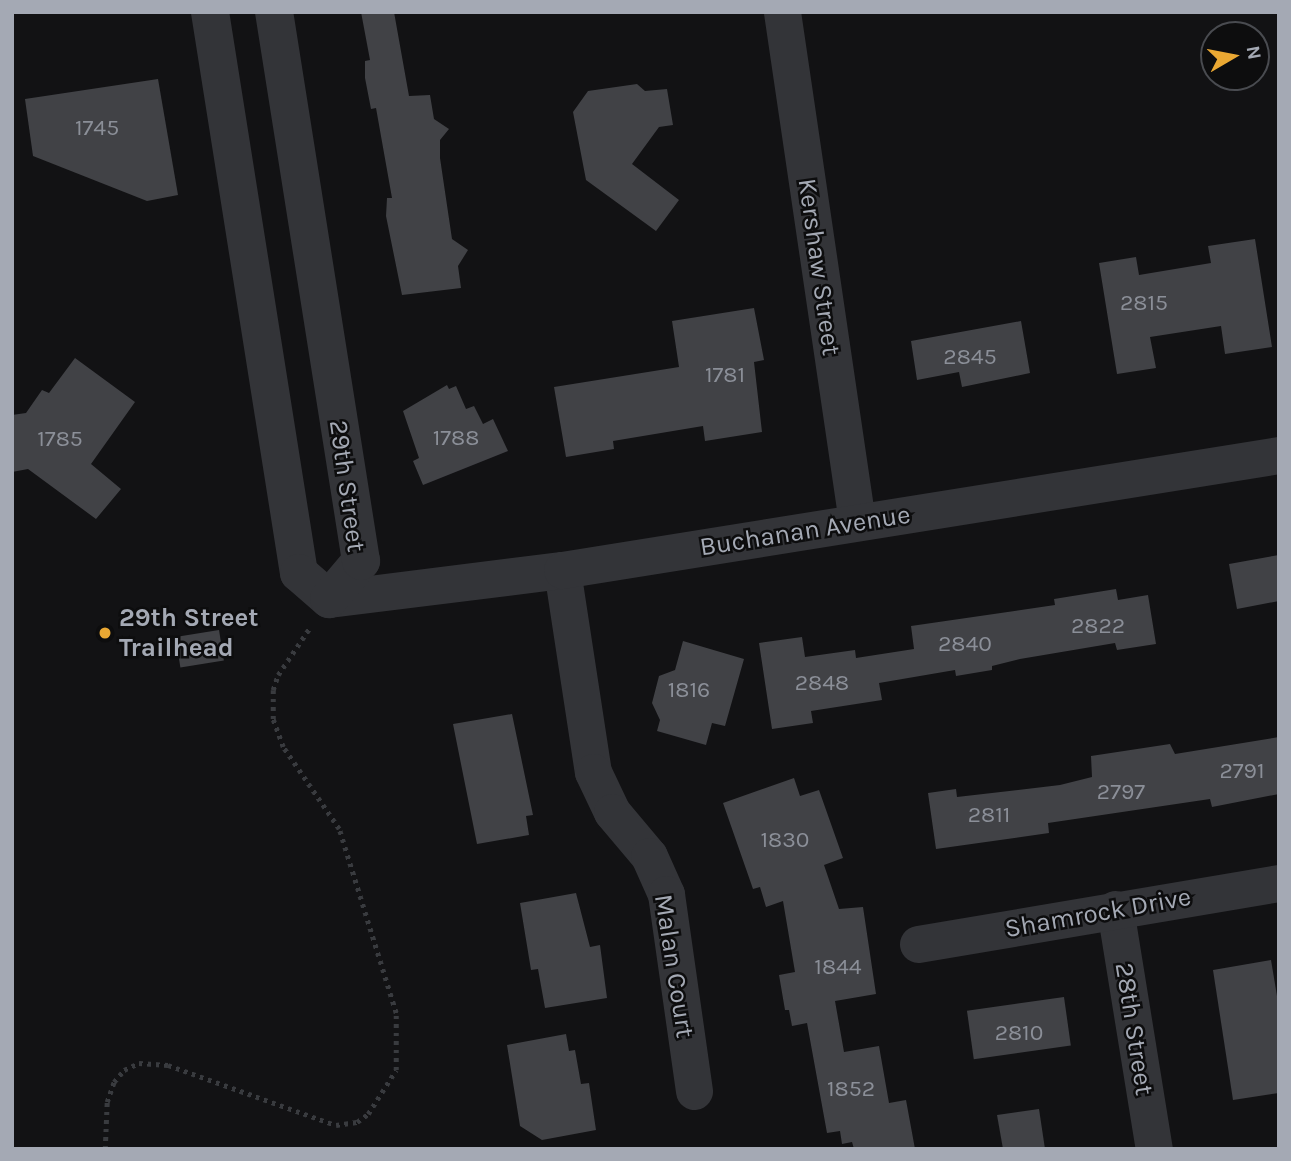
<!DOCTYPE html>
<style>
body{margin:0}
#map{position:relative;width:1291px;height:1161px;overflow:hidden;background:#121214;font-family:Karla,sans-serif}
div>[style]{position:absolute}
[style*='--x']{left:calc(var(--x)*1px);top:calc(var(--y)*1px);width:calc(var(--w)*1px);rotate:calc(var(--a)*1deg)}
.building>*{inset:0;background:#414246;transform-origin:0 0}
.path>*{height:4.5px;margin-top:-2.25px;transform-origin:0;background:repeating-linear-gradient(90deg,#393b3f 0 3.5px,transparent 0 8.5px)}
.minor>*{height:37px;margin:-18.5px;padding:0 18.5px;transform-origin:18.5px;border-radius:18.5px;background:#333438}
.tertiary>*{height:38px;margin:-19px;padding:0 19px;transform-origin:19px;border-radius:19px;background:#333438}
.dots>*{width:19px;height:19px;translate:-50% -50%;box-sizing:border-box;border:4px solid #0d0d0e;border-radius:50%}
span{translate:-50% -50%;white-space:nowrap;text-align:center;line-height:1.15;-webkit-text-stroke:5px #0d0d0e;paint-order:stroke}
.number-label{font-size:23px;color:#8b8f98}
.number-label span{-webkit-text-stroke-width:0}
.street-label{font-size:26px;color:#a4a9b4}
.poi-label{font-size:26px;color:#a4a9b4;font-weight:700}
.left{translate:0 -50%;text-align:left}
.frame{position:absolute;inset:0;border:14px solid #a4a9b4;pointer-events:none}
.north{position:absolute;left:1200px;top:21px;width:70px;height:70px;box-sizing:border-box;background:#0d0d0e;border:2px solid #494b50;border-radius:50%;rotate:80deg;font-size:19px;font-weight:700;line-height:28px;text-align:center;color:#a4a9b4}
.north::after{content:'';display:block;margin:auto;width:24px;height:32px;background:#eaa833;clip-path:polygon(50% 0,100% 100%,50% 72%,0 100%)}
</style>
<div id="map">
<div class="building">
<i style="clip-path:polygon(361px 12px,394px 12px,409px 96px,430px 95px,434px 119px,449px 129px,440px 140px,440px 158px,452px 239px,468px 250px,458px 266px,461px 288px,402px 295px,386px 216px,387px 198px,392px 198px,376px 108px,371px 109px,365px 78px,365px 61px,370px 60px)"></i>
<i style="clip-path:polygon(158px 79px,178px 195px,147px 201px,33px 156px,25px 99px)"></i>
<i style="clip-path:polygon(637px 84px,645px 91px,667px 89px,673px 125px,659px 127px,632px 164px,679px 200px,656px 231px,586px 180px,573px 112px,588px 91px)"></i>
<i style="clip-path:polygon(1255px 239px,1272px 347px,1225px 354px,1221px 326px,1150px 337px,1156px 368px,1117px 374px,1099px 263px,1136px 257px,1139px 275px,1211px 263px,1208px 246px)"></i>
<i style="clip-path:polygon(754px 308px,764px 360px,754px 362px,762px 432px,705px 441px,703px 426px,613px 441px,614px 449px,566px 457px,554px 387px,679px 367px,672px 321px)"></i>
<i style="clip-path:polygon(1021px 321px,1030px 373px,962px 387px,959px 372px,917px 380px,911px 341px)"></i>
<i style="clip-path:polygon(75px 358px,135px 402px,91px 464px,121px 489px,96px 519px,28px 469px,12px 472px,12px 415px,26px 413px,42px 390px,49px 393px)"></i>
<i style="clip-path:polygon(447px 385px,449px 389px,456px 386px,466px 409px,474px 406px,483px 424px,493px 419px,508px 451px,423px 485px,413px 461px,419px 458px,403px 411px)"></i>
<i style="clip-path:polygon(1279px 555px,1279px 601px,1237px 609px,1229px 564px)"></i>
<i style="clip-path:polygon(1116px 589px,1118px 600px,1148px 595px,1156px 644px,1117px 650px,1115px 643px,1020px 659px,992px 666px,992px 670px,956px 676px,955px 670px,879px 683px,882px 700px,811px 711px,813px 723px,772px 729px,759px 643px,802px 637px,805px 657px,855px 650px,856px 658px,914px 649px,911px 626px,1055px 605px,1054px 599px)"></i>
<i style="left:219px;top:630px;width:31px;height:44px;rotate:81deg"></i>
<i style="clip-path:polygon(683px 641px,744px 659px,725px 726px,712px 723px,706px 745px,657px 731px,660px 720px,652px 703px,659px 676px,675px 670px)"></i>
<i style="clip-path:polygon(512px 714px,533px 815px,526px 816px,529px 835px,477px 844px,453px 724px)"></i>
<i style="clip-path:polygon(1279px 737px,1279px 794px,1212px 807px,1210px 799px,1048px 823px,1049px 833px,936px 849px,928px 793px,956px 789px,957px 797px,1060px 785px,1092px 777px,1091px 756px,1170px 744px,1175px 754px)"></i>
<i style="clip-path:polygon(794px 778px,800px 796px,819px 790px,843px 858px,824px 865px,839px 909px,863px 907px,876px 994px,835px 1001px,844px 1052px,879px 1046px,889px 1103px,906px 1100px,915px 1149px,854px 1149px,852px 1142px,842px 1144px,840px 1131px,827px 1133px,807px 1023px,792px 1026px,789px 1010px,785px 1010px,779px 975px,795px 972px,783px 901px,766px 907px,760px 887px,753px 889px,723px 803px)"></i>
<i style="clip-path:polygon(576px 893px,590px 947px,600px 945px,607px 998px,545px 1008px,538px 969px,531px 970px,520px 903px)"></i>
<i style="clip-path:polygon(1271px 960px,1279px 1008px,1279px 1093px,1233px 1100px,1213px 970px)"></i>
<i style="left:1064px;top:997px;width:49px;height:98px;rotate:82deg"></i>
<i style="clip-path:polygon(566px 1034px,569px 1051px,575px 1050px,581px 1084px,589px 1083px,596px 1130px,542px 1140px,520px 1126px,507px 1045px)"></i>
<i style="clip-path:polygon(1039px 1109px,1045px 1149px,1003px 1149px,997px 1115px)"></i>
</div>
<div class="path">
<i style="--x:105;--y:1149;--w:47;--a:-87.6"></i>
<i style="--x:107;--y:1102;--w:21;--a:-71"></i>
<i style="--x:114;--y:1082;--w:16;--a:-50"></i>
<i style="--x:124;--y:1070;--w:17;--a:-25"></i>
<i style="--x:139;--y:1063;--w:29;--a:4"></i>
<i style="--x:168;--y:1065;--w:178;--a:19.7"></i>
<i style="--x:336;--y:1125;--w:21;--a:-8"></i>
<i style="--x:357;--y:1122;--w:14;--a:-36"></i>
<i style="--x:368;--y:1114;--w:52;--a:-57.5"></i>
<i style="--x:396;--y:1070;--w:57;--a:-90"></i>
<i style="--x:396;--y:1013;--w:193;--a:-107.2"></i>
<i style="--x:339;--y:829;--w:99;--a:-124.3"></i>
<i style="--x:283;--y:747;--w:30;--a:-110"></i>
<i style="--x:273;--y:719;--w:29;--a:-90"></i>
<i style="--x:273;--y:690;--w:16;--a:-72"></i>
<i style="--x:278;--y:675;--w:59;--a:-56"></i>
</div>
<div class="minor">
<i style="--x:782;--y:12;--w:515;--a:81.63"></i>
<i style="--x:562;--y:570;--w:204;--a:81.3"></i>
<i style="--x:593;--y:772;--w:44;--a:64.6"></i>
<i style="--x:612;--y:812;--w:57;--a:49.9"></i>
<i style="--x:649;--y:856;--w:42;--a:65.9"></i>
<i style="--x:666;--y:894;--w:199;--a:81.9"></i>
<i style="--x:329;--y:599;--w:235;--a:-7.1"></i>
<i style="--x:562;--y:570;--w:726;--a:-9.11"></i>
<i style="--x:1115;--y:909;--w:243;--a:80.8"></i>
<i style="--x:918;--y:944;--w:366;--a:-9.6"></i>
</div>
<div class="tertiary">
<i style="--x:210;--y:12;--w:568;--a:80.99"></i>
<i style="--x:299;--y:573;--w:40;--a:41"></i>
<i style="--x:329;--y:599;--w:50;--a:-49.9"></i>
<i style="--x:361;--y:561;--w:556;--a:-99"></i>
</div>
<div class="dots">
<i style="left:105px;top:633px;background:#eaa833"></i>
</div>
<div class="number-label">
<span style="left:97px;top:128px">1745</span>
<span style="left:1144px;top:303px">2815</span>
<span style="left:970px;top:357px">2845</span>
<span style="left:725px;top:375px">1781</span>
<span style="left:456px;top:438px">1788</span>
<span style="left:60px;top:439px">1785</span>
<span style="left:1098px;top:626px">2822</span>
<span style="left:965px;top:644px">2840</span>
<span style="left:822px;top:683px">2848</span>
<span style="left:689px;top:690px">1816</span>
<span style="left:1242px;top:771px">2791</span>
<span style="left:1121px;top:792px">2797</span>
<span style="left:989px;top:815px">2811</span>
<span style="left:785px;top:840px">1830</span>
<span style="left:838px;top:967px">1844</span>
<span style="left:1019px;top:1033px">2810</span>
<span style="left:851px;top:1089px">1852</span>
</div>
<div class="street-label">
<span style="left:819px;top:267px;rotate:82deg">Kershaw Street</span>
<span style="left:347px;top:486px;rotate:82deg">29th Street</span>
<span style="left:805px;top:531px;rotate:-9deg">Buchanan Avenue</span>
<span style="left:1098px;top:913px;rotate:-10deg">Shamrock Drive</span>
<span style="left:674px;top:966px;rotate:81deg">Malan Court</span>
<span style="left:1134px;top:1029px;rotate:81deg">28th Street</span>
</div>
<div class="poi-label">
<span class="left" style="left:119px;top:633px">29th Street<br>Trailhead</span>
</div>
<div class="frame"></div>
<div class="north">N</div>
</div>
